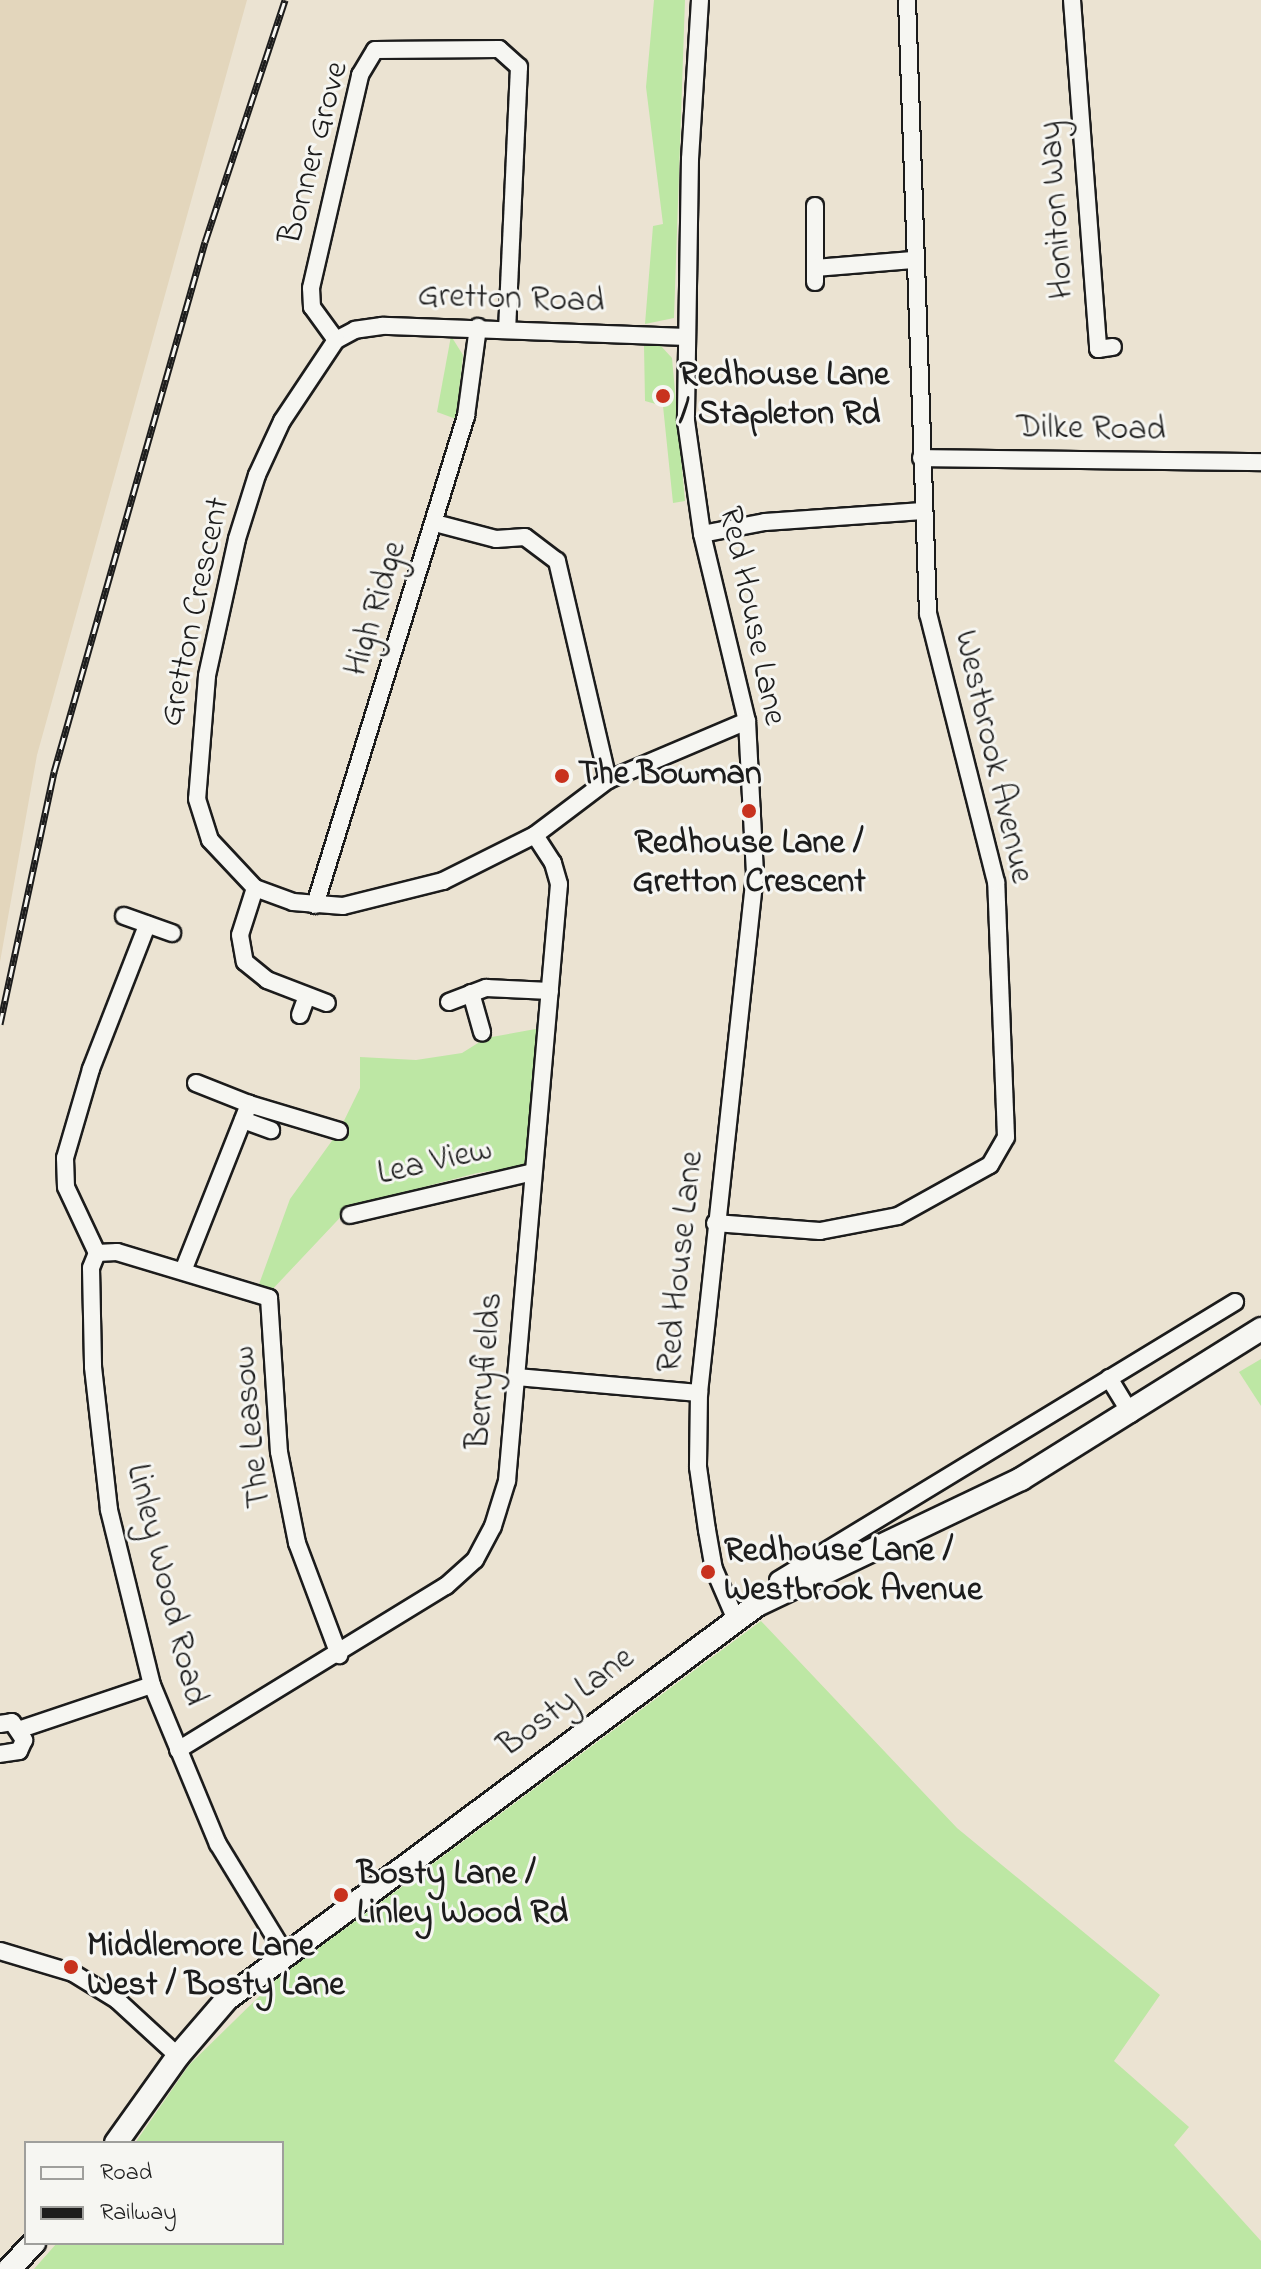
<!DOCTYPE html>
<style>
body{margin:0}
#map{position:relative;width:1261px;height:2269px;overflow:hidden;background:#ebe3d2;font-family:"Indie Flower",sans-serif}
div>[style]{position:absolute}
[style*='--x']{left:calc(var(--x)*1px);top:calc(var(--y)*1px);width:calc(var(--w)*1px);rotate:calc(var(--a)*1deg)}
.built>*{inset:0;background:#e3d6bc}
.green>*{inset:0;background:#bde7a4}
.roads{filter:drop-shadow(2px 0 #1c1c1c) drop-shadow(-2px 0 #1c1c1c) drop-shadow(0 2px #1c1c1c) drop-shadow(0 -2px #1c1c1c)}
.street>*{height:16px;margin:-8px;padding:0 8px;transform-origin:8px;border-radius:8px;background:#f6f6f2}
.secondary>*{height:22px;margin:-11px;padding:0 11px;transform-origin:11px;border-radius:11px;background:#f6f6f2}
.rail>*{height:7px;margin-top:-3.5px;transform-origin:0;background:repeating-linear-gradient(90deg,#f6f6f2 0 12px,#1c1c1c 0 24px);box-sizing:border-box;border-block:2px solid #1c1c1c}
.dots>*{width:22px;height:22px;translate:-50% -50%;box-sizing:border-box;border:4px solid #f6f6f2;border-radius:50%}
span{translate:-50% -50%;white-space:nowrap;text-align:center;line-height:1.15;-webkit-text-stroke:6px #f6f6f2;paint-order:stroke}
.street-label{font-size:34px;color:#1c1c1c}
.poi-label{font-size:34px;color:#1c1c1c;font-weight:700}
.left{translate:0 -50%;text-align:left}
.legend{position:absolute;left:24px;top:2141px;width:260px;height:104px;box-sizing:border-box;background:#f6f6f2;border:2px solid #9f9f9c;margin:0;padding:10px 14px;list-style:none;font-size:24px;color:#1c1c1c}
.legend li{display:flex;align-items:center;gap:16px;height:40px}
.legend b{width:40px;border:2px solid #9f9f9c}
</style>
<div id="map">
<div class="built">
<i style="clip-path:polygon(0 0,247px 0,37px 755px,0 962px)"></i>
</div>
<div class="green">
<i style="clip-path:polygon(654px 0,685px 0,674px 318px,645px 324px,653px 226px,663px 224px,646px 87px)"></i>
<i style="clip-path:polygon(451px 336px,463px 355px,456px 419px,437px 412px)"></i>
<i style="clip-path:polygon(644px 346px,661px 346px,672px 358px,685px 501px,673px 503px,663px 406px,645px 401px)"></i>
<i style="clip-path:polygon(541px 1028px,530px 1165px,477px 1173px,351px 1206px,269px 1293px,258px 1287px,290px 1199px,339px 1131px,360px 1088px,360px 1057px,416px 1060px,462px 1053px,486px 1038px)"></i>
<i style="clip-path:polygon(1261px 1359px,1261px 1406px,1239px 1372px)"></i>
<i style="clip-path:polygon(761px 1621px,957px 1828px,1160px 1995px,1114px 2061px,1189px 2127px,1174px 2145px,1261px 2241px,1261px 2269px,34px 2269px,57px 2243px,282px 2243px,282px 2143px,135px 2143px,189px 2065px,277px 1979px)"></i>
</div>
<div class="roads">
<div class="street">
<i style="--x:700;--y:0;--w:159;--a:93.6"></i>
<i style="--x:690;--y:159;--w:262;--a:90.9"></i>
<i style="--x:686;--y:421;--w:114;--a:81.9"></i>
<i style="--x:702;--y:534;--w:192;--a:76.5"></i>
<i style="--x:747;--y:721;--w:153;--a:87"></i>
<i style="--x:755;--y:874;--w:522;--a:96.16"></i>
<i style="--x:699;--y:1393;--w:74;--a:90.8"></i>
<i style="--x:698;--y:1467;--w:64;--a:81.9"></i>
<i style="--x:707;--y:1530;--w:40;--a:80"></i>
<i style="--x:714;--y:1569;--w:56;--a:66.7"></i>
<i style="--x:1072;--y:0;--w:350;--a:85.7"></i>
<i style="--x:1098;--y:349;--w:15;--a:-8"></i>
<i style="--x:815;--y:206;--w:76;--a:90"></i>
<i style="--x:815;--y:268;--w:98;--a:-4.7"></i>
<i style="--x:687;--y:337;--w:305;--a:-177.9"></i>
<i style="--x:382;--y:326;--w:27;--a:172"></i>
<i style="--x:355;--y:330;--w:21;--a:152"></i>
<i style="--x:336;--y:340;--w:97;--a:123.7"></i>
<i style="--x:282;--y:421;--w:60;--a:114.8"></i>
<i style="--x:257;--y:475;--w:67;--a:107.4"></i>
<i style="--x:237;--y:539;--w:140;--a:102.4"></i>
<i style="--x:207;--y:676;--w:123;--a:94.6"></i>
<i style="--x:197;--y:799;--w:43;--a:72.4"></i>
<i style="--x:210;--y:840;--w:66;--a:46.8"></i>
<i style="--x:255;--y:888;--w:40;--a:20.2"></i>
<i style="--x:293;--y:902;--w:50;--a:4.6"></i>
<i style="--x:343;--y:906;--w:103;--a:-14"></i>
<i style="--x:443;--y:881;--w:103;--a:-26.6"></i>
<i style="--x:535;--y:835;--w:91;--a:-37"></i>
<i style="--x:608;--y:780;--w:151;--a:-23"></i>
<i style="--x:336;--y:340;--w:41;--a:-126"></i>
<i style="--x:312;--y:307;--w:19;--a:-93"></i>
<i style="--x:311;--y:288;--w:219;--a:-77"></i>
<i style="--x:360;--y:75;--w:29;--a:-59"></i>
<i style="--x:375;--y:50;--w:124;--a:-0.5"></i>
<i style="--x:499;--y:49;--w:27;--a:42"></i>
<i style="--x:519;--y:67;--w:261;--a:92.6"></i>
<i style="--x:921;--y:458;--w:340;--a:0.7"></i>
<i style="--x:435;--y:523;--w:63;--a:14.7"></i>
<i style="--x:496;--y:539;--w:29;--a:-4"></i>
<i style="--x:525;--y:537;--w:40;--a:37"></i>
<i style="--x:557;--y:561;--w:225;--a:76.9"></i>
<i style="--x:702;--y:534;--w:64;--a:-10.8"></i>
<i style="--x:765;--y:522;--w:158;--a:-4"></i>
<i style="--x:255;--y:888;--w:49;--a:107.7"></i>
<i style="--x:240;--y:935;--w:27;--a:80"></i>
<i style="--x:245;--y:962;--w:28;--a:39"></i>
<i style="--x:267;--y:980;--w:64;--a:21"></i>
<i style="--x:315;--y:905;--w:512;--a:-72.84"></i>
<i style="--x:466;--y:416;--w:90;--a:-82.3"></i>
<i style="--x:124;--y:916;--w:51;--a:19.5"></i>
<i style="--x:471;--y:993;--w:41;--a:74.2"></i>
<i style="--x:449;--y:1002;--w:40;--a:-21"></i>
<i style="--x:486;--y:988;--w:64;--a:2.7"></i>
<i style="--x:300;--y:1015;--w:20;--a:-70"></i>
<i style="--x:196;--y:1083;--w:57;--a:21.6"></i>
<i style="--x:243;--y:1120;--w:30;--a:20"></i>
<i style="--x:350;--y:1215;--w:188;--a:-13.2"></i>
<i style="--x:715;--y:1223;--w:105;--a:4.4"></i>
<i style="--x:820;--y:1231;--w:79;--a:-10.9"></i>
<i style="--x:898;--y:1216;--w:105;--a:-29"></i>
<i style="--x:990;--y:1165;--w:32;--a:-60"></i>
<i style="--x:1006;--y:1137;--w:255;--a:-92.2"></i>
<i style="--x:996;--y:882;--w:276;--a:-104.2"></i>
<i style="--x:928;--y:614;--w:614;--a:-91.96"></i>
<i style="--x:97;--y:1253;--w:16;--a:112"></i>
<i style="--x:91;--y:1268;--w:99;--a:88.8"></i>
<i style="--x:93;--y:1367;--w:144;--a:83.6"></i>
<i style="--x:109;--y:1510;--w:180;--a:76.2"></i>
<i style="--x:152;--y:1685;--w:172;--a:67.5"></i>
<i style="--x:218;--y:1844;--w:127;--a:58.6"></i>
<i style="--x:97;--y:1253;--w:20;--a:-3"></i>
<i style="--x:117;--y:1252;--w:159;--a:16.8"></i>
<i style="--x:269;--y:1298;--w:154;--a:86.3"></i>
<i style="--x:279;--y:1452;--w:93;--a:78.8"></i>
<i style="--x:297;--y:1543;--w:120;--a:69.4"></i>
<i style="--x:97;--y:1253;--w:73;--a:-115.2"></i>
<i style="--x:66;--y:1187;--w:29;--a:-92"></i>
<i style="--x:65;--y:1158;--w:93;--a:-73.7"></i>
<i style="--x:91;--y:1069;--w:155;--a:-68.7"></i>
<i style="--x:183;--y:1271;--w:180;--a:-68.4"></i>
<i style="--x:249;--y:1104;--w:94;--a:16.7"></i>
<i style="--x:516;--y:1377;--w:184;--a:5"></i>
<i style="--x:1109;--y:1378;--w:42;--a:58.6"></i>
<i style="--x:778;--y:1580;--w:535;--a:-31.31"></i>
<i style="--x:0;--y:1724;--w:12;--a:-9"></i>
<i style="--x:12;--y:1722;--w:22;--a:56"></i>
<i style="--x:24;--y:1740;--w:12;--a:114"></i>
<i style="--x:19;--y:1751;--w:19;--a:171"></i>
<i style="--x:21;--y:1729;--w:138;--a:-18.6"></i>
<i style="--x:178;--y:1750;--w:314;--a:-31.5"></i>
<i style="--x:446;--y:1586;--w:39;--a:-42"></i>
<i style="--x:475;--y:1560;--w:38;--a:-62"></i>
<i style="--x:493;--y:1526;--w:47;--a:-72.7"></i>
<i style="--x:507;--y:1481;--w:599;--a:-85.02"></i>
<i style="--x:559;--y:884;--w:22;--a:-106"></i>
<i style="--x:553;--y:863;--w:33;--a:-123"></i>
<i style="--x:0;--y:1951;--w:76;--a:16.8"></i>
<i style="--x:73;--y:1973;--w:52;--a:31.5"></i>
<i style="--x:117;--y:2000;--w:83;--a:42.6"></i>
</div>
<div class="secondary">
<i style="--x:116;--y:2143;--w:107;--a:-54.5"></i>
<i style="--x:178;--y:2056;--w:75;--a:-49.3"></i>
<i style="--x:227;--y:1999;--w:660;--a:-36.63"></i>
<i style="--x:757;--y:1605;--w:293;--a:-25.5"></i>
<i style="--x:1021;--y:1479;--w:283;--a:-32"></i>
<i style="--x:9;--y:2269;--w:36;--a:-46"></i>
</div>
</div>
<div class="rail">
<i style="--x:0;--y:1024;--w:258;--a:-77.9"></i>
<i style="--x:54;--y:772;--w:551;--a:-74.1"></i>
<i style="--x:205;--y:242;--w:255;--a:-71.7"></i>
</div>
<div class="dots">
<i style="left:663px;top:396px;background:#c8321e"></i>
<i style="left:562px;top:776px;background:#c8321e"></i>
<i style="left:749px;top:811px;background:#c8321e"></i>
<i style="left:708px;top:1572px;background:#c8321e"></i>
<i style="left:341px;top:1895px;background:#c8321e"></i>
<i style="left:71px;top:1967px;background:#c8321e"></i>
</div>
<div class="street-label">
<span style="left:315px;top:153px;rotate:-75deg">Bonner Grove</span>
<span style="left:1058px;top:210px;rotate:-94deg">Honiton Way</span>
<span style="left:511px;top:300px;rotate:2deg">Gretton Road</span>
<span style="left:1091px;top:430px;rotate:1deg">Dilke Road</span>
<span style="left:377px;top:609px;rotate:-73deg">High Ridge</span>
<span style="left:196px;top:612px;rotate:-78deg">Gretton Crescent</span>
<span style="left:751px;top:616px;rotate:78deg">Red House Lane</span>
<span style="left:992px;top:757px;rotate:77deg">Westbrook Avenue</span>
<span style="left:435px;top:1163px;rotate:-13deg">Lea View</span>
<span style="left:682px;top:1262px;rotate:-84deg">Red House Lane</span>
<span style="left:486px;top:1371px;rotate:-85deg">Berryfields</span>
<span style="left:253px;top:1427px;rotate:-96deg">The Leasow</span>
<span style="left:165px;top:1585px;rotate:76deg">Linley Wood Road</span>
<span style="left:567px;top:1703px;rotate:-37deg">Bosty Lane</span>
</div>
<div class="poi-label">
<span class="left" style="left:679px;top:396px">Redhouse Lane<br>/ Stapleton Rd</span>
<span class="left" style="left:578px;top:776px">The Bowman</span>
<span style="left:749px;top:864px">Redhouse Lane /<br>Gretton Crescent</span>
<span class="left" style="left:724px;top:1572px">Redhouse Lane /<br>Westbrook Avenue</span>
<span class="left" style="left:357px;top:1895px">Bosty Lane /<br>Linley Wood Rd</span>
<span class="left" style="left:87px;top:1967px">Middlemore Lane<br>West / Bosty Lane</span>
</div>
<ul class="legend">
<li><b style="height:10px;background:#f6f6f2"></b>Road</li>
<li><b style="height:10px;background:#1c1c1c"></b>Railway</li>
</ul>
</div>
